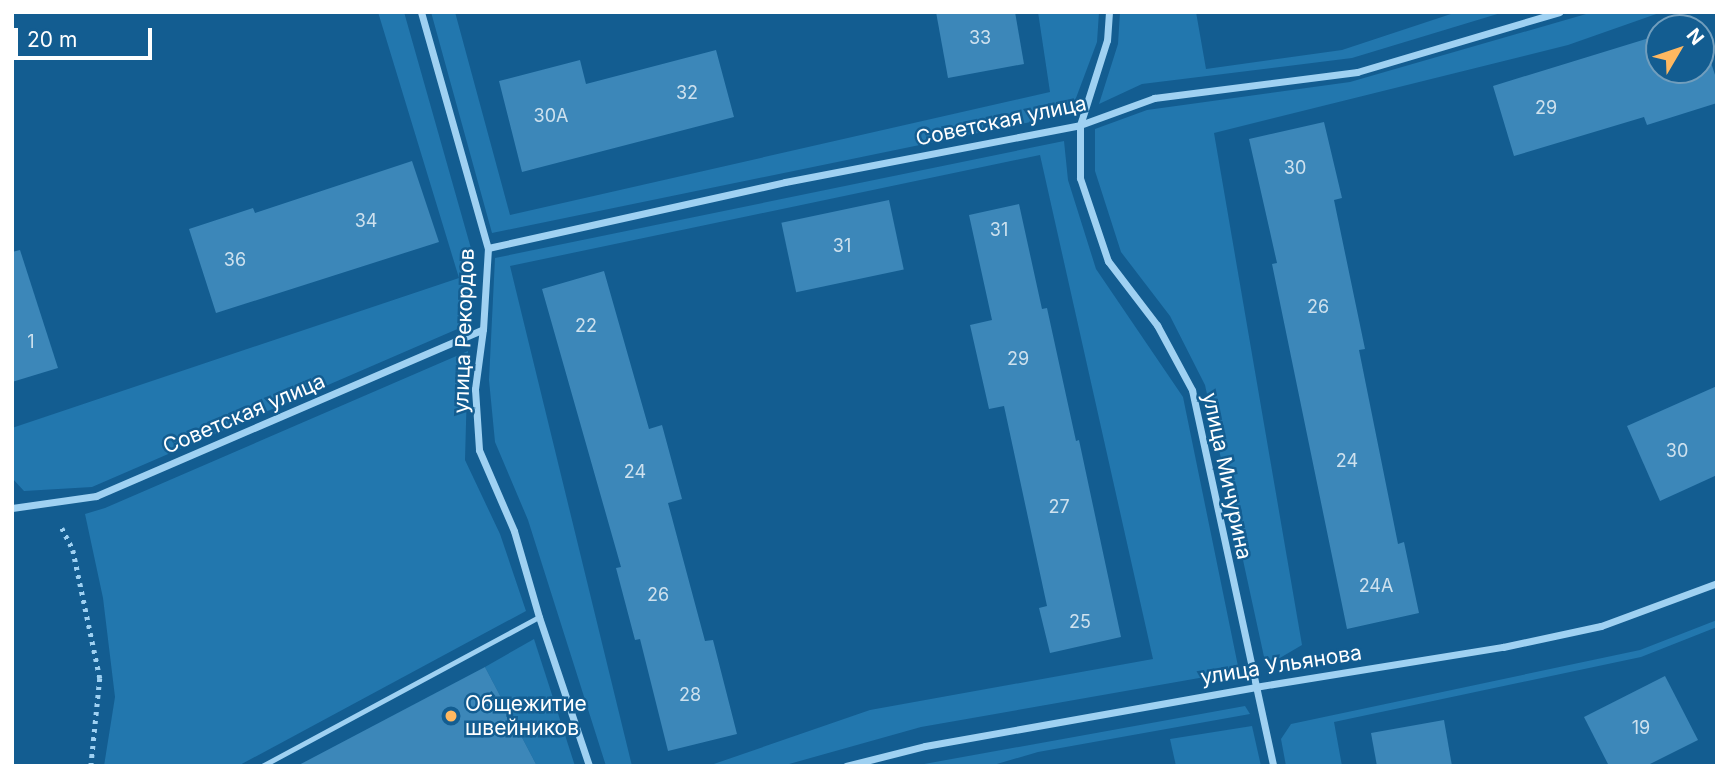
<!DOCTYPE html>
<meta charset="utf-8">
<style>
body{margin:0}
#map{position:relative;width:1729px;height:778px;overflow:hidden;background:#135d91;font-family:Inter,sans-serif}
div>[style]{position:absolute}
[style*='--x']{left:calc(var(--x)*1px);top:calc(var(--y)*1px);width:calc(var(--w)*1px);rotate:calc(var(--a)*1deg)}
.green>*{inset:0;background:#2277ae}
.building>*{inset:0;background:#3c87b9;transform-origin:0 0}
.path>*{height:4.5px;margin-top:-2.25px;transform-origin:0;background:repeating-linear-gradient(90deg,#9fd1f2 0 3.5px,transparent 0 8.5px)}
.service>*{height:5px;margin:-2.5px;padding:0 2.5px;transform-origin:2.5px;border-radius:2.5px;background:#9fd1f2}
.minor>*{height:7px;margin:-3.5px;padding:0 3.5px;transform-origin:3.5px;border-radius:3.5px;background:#9fd1f2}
.dots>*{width:19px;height:19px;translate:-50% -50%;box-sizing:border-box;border:4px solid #135d91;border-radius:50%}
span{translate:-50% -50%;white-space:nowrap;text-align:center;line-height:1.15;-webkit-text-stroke:5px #135d91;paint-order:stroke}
.number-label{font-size:18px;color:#cee1ee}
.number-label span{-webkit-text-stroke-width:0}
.street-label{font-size:21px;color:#fff}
.poi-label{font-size:21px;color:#fff}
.left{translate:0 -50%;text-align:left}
.frame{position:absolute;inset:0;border:14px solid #fff;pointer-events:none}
.north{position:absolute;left:1645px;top:14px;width:70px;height:70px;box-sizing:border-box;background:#135d91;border:2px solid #719ebd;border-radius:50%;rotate:51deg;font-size:19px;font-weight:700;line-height:28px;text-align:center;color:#fff}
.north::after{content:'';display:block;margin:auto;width:24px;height:32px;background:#ffb860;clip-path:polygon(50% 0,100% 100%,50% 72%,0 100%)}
.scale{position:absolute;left:14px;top:28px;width:138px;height:32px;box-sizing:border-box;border:4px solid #fff;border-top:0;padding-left:9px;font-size:21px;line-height:24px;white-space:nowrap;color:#fff;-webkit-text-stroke:5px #135d91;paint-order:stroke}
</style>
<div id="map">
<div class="green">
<i style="clip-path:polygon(378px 12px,404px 12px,472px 252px,469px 324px,92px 487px,24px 491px,12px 478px,12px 428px,459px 278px)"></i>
<i style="clip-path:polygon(431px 12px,455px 12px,510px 215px,1050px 92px,1038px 12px,1099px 12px,1097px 42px,1070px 114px,492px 233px)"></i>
<i style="clip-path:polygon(1120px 12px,1196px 12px,1206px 69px,1342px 50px,1457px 12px,1504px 12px,1352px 58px,1142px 84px,1099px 104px,1118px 44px)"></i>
<i style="clip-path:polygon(1593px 12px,1662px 12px,1568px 45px,1214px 133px,1302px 645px,1266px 666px,1205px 385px,1170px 316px,1121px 252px,1095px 171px,1095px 129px,1147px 110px,1350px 82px)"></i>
<i style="clip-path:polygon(1064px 141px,1068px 180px,1096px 269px,1183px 397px,1239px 671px,921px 727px,782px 766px,708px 766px,870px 710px,1153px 659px,1040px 155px,510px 266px,632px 766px,606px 766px,528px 520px,495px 442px,489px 380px,495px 258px)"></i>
<i style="clip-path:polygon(468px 351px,465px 460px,500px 534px,526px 611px,238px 766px,104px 766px,115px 697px,103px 598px,85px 514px,105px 508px)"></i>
<i style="clip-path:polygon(1717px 620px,1717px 627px,1641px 657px,1334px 722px,1342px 766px,1286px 766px,1281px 739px,1291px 724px,1640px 650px)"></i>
<i style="clip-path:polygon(534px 639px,575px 766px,537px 766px,485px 667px)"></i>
<i style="clip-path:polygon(1245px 706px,1250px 714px,1038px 752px,990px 766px,913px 766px)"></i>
<i style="clip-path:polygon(1252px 726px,1261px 766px,1176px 766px,1170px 739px)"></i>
</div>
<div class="building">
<i style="clip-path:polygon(936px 12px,1015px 12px,1024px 64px,948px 78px)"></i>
<i style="clip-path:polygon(1701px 32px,1717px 81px,1717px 103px,1647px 125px,1644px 117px,1514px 156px,1493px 86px,1659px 35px,1659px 70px,1701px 70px)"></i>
<i style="clip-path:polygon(716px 50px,734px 117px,522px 172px,499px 81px,580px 60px,586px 84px)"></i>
<i style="clip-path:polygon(1324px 122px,1342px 198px,1334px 200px,1365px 349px,1359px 350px,1398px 544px,1404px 542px,1419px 613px,1347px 629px,1272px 264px,1277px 263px,1249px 139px)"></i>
<i style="clip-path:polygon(412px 161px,439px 242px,216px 313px,189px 229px,253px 208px,255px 213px)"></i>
<i style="left:889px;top:200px;width:71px;height:110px;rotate:78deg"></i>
<i style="clip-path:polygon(1019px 204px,1042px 309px,1047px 308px,1076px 441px,1079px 440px,1121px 637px,1050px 653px,1039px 608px,1047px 606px,1004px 406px,989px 409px,970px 325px,992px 320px,969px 215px)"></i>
<i style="clip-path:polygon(20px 250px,58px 368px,12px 382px,12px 252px)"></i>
<i style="clip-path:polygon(604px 271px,649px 429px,662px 425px,682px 499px,668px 503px,705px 641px,713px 640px,737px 734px,668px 751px,640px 639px,635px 640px,616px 568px,621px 567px,542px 289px)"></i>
<i style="clip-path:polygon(1717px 386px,1717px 475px,1660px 501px,1627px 426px)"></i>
<i style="clip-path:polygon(485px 667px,537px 766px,297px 766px)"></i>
<i style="clip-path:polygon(1665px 676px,1698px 740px,1646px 766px,1609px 766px,1584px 717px)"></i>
<i style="clip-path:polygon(1444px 720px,1452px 766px,1377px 766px,1371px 733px)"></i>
</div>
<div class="path">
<i style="--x:62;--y:528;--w:25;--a:63"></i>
<i style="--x:73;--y:550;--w:131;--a:78.1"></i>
<i style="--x:100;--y:678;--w:88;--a:95.8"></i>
</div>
<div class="service">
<i style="--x:262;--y:766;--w:315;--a:-28.3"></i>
</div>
<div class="minor">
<i style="--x:421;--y:12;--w:245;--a:74.2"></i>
<i style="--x:488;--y:248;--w:81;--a:93.5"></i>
<i style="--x:483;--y:329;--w:61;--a:97.6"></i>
<i style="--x:475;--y:389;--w:61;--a:86.2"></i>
<i style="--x:479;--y:450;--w:88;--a:66.6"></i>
<i style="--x:514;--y:531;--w:90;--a:73.8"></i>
<i style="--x:539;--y:617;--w:157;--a:71.4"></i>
<i style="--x:1109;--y:12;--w:28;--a:94"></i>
<i style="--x:1107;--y:40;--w:89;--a:107.6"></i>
<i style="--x:1080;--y:125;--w:53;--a:90"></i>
<i style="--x:1080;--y:178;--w:88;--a:71.4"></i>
<i style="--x:1108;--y:261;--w:81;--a:52.6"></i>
<i style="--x:1157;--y:325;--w:74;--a:61.7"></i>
<i style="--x:1192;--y:390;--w:385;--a:77.8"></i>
<i style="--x:488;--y:248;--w:304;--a:-12.5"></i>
<i style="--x:785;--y:182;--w:300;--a:-10.9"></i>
<i style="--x:1080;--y:125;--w:79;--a:-20"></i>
<i style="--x:1154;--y:98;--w:205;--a:-7.3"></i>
<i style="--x:1357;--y:72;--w:211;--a:-16.5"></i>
<i style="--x:12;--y:508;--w:85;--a:-8.1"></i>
<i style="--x:96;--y:496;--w:421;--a:-23.3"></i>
<i style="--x:846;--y:766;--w:81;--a:-14.2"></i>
<i style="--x:925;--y:746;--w:335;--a:-10.1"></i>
<i style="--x:1255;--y:687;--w:251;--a:-9.2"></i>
<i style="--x:1503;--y:647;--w:100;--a:-12.1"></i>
<i style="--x:1601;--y:626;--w:124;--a:-20.3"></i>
</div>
<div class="dots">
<i style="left:451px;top:716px;background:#ffb860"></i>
</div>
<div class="number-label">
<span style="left:980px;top:38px">33</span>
<span style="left:687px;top:93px">32</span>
<span style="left:1546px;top:108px">29</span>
<span style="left:551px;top:116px">30А</span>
<span style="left:1295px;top:168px">30</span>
<span style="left:366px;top:221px">34</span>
<span style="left:999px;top:230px">31</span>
<span style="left:842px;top:246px">31</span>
<span style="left:235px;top:260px">36</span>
<span style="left:1318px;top:307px">26</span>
<span style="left:586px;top:326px">22</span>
<span style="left:31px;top:342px">1</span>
<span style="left:1018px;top:359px">29</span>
<span style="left:1677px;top:451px">30</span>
<span style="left:1347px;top:461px">24</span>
<span style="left:635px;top:472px">24</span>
<span style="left:1059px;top:507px">27</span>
<span style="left:1376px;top:586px">24А</span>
<span style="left:658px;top:595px">26</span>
<span style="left:1080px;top:622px">25</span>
<span style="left:690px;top:695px">28</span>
<span style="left:1641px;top:728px">19</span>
</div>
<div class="street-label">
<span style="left:1001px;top:121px;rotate:-12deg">Советская улица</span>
<span style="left:464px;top:331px;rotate:-88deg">улица Рекордов</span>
<span style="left:244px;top:414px;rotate:-23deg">Советская улица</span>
<span style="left:1227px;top:476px;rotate:78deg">улица Мичурина</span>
<span style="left:1281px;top:665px;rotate:-9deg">улица Ульянова</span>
</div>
<div class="poi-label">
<span class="left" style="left:465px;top:716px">Общежитие<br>швейников</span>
</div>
<div class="frame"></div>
<div class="north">N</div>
<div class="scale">20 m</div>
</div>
